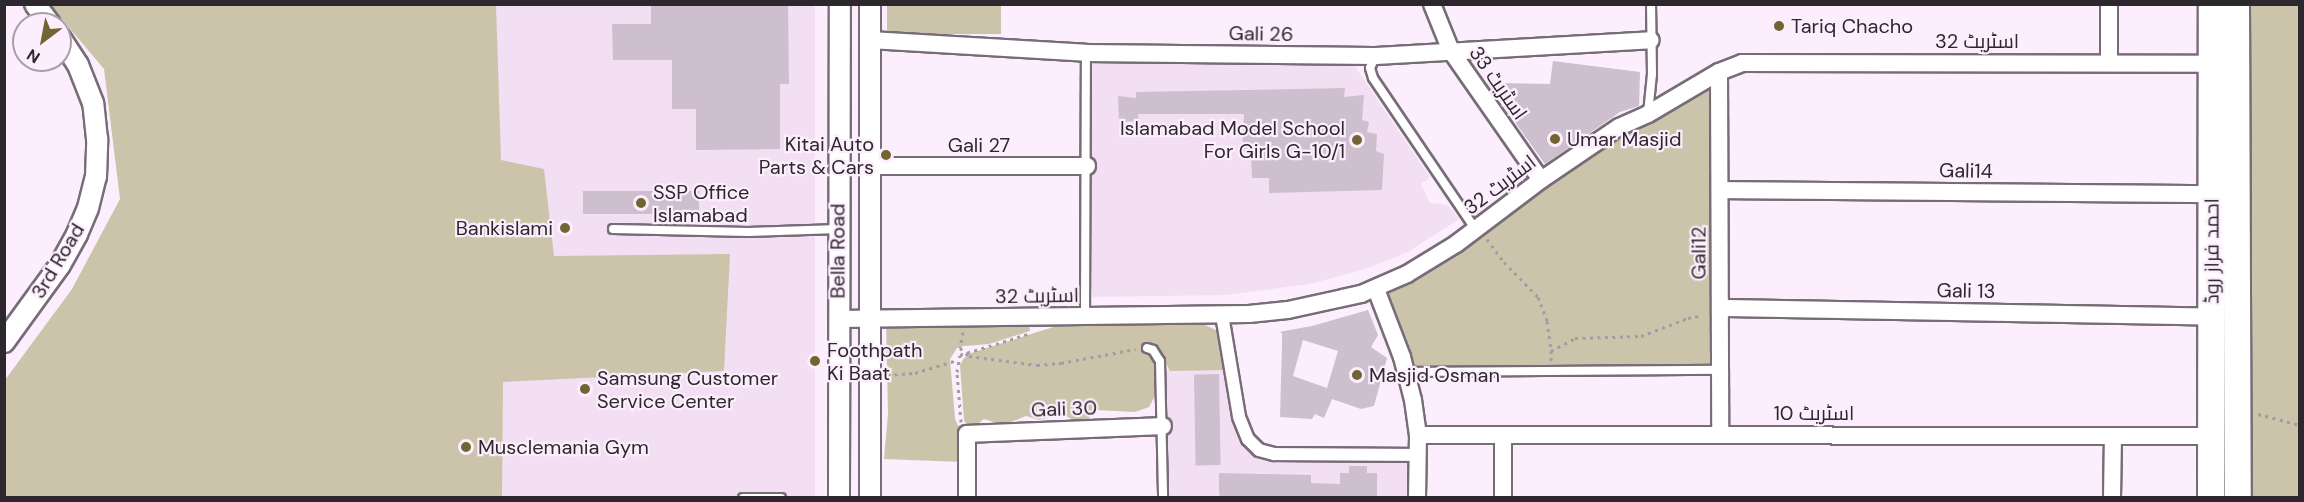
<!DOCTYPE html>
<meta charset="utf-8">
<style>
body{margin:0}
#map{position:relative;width:2304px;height:502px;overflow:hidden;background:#fceefc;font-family:"DM Sans",Cairo,sans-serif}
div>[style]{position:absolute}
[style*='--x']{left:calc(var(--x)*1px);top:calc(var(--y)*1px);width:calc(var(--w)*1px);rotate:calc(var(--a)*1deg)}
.built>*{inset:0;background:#f3dff3}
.green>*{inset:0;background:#cbc4aa;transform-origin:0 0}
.building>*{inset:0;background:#cdbfcd;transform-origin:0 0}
.path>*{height:3px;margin-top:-1.5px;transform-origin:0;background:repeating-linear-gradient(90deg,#a59ba5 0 3px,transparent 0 7.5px)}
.roads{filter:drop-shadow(2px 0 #786c78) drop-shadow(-2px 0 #786c78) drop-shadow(0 2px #786c78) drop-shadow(0 -2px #786c78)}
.service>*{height:8px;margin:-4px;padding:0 4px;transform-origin:4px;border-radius:4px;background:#fff}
.pedestrian>*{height:12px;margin:-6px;padding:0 6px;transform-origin:6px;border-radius:6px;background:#fff}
.minor>*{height:16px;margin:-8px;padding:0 8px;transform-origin:8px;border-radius:8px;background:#fff}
.tertiary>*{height:20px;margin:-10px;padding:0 10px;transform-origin:10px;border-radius:10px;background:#fff}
.primary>*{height:26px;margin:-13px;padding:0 13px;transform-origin:13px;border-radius:13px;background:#fff}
.dots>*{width:16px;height:16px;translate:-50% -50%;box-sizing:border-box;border:3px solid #fceefc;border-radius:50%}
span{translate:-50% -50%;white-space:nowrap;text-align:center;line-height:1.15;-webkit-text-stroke:4.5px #fceefc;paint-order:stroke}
.poi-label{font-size:20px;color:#2d282d}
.left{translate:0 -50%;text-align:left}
.right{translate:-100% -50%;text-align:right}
.street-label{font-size:20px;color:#2d282d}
.frame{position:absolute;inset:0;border:6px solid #2d282d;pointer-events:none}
.north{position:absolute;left:12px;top:12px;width:60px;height:60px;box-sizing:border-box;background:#fceefc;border:2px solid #a99fa9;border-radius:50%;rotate:212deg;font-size:16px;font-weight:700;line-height:24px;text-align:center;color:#2d282d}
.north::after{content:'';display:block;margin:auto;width:21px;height:27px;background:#736533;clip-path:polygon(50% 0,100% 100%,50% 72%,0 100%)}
</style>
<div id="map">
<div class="built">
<i style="clip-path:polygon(85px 5px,815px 5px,815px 497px,5px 497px,4px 411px,130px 221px,139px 127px)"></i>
<i style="clip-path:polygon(1092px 60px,1352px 62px,1430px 177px,1421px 184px,1430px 203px,1448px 205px,1459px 219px,1408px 252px,1368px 268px,1310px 284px,1226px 295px,1092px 297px)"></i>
<i style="clip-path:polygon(1161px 369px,1232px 370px,1239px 417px,1259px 450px,1418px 455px,1417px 497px,1162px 497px)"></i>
</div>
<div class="green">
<i style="clip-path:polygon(50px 5px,496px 5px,501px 160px,544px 169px,554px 256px,730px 254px,724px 371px,503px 382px,502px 497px,5px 497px,5px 380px,72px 289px,120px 199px,104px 69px)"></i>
<i style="left:887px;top:5px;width:114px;height:29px"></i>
<i style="left:2237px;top:5px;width:62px;height:492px"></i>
<i style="clip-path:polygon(1719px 72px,1720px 370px,1406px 372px,1376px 289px)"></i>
<i style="clip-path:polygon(886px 322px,1029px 322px,1030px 331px,989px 344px,964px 346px,957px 348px,950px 359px,955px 419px,962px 435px,962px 462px,884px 459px,888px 414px)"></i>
<i style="clip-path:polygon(1063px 324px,1203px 324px,1220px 332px,1232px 370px,1170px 371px,1163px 358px,1149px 350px,1155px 359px,1157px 392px,1149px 407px,1135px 412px,1096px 410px,1090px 413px,1089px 422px,1077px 422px,1064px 415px,1039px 420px,1026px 416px,1003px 425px,984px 419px,975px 426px,967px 425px,964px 420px,960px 365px,964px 358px,971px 353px)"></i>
</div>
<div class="building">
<i style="clip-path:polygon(651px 4px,788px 4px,789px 84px,780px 84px,780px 149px,696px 150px,696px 109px,672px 109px,672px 60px,613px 60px,612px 24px,651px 24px)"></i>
<i style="clip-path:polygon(1553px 61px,1640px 72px,1639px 106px,1620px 112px,1545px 164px,1487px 83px,1550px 84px)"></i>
<i style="clip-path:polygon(1345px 88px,1344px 97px,1364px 95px,1362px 120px,1369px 122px,1367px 132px,1377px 134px,1376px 151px,1384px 154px,1382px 190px,1269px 193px,1269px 178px,1252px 178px,1251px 152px,1242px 151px,1244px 114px,1138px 114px,1139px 121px,1119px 122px,1118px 96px,1136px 98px,1136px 92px)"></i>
<i style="left:583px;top:191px;width:116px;height:23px"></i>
<i style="clip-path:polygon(evenodd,1368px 310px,1378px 335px,1371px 347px,1387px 358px,1374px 406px,1361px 409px,1332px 399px,1324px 418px,1315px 414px,1312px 419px,1280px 417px,1282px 345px,1282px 333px,1279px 332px,1312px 326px,1368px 310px,1303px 340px,1338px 351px,1327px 388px,1293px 376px,1303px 340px)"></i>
<i style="left:1219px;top:374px;width:91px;height:25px;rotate:89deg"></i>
<i style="clip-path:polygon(1349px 466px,1367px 466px,1367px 473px,1377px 473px,1377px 498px,1220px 498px,1219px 492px,1219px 473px,1311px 475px,1311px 483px,1340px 484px,1340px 473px,1349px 473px)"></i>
</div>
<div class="path">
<i style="--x:1487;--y:239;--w:29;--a:54"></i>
<i style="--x:1504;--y:262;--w:49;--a:45.8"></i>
<i style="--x:1538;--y:297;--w:26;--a:69"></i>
<i style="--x:1547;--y:321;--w:30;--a:82"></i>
<i style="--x:963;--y:332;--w:16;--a:101"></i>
<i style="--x:960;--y:348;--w:12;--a:42"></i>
<i style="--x:969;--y:356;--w:69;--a:7.5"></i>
<i style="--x:1037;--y:365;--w:24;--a:-5"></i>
<i style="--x:1061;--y:363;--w:76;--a:-10.6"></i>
<i style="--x:1551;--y:361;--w:10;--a:-90"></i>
<i style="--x:1551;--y:351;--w:27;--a:-28"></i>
<i style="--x:1575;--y:338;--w:66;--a:-1.7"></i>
<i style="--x:1641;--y:336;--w:50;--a:-21"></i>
<i style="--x:1688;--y:318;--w:15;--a:-11"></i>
<i style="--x:887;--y:375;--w:28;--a:-4"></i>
<i style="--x:915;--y:373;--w:44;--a:-17.2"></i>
<i style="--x:2258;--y:414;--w:43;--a:14.7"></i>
<i style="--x:961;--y:422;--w:50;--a:-94.6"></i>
<i style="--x:957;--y:372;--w:17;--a:-80"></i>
<i style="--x:960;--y:355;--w:74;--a:-17.2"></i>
</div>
<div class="roads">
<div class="service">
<i style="--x:1376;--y:56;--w:13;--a:117"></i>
<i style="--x:1370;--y:68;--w:10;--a:73"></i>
<i style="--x:1373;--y:78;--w:184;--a:55.9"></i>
<i style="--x:1648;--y:114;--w:40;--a:-84.3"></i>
<i style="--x:1652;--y:74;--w:70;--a:-90.8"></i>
<i style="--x:613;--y:229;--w:135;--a:1.3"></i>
<i style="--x:748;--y:232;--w:91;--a:-1.9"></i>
<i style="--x:1085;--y:317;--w:264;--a:-89.8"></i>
<i style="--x:1147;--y:348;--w:6;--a:18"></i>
<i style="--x:1153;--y:350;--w:13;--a:58"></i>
<i style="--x:1160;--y:361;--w:137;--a:88.7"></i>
<i style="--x:1406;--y:372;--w:314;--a:-0.4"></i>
<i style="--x:743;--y:498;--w:38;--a:0"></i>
</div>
<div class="pedestrian">
<i style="--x:1222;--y:315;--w:103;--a:80.5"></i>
<i style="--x:1239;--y:417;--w:24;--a:68"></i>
<i style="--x:1248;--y:439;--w:16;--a:45"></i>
<i style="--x:1259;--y:450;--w:16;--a:15"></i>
<i style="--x:1274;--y:454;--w:144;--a:0.4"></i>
</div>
<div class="minor">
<i style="--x:1432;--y:4;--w:51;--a:68"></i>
<i style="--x:1451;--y:51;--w:157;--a:55.1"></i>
<i style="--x:2109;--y:4;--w:59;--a:90"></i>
<i style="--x:870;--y:40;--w:216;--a:3.4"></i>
<i style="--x:1086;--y:53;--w:290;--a:0.6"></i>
<i style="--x:1376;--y:56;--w:275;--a:-3.3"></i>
<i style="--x:1719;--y:72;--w:361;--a:89.8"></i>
<i style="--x:870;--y:166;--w:217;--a:0"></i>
<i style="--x:1720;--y:190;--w:492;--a:0.5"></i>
<i style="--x:1376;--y:289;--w:73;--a:69.1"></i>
<i style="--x:1402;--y:357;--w:44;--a:75.7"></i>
<i style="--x:1413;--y:400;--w:35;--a:82"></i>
<i style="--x:1418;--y:435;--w:63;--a:90.9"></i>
<i style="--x:1720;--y:308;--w:492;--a:1"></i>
<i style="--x:838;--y:319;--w:411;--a:-0.7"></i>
<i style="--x:1249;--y:314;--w:39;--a:-6"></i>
<i style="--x:1288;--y:310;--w:75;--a:-12.4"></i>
<i style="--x:1361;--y:294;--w:50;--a:-23.5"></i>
<i style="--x:1407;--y:274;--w:57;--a:-31.5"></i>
<i style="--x:1456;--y:244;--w:106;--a:-37"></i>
<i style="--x:1541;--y:180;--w:94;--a:-34.2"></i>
<i style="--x:1619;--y:127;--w:32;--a:-24"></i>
<i style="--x:1648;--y:114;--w:82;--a:-30.6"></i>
<i style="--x:1719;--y:72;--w:25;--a:-21"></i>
<i style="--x:1742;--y:63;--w:470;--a:0.1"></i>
<i style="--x:1418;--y:435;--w:793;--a:0.07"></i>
<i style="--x:1503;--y:435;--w:63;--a:90"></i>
<i style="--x:967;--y:498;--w:64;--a:-90"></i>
<i style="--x:967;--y:434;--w:196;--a:-2.3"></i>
<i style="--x:2112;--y:498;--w:62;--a:-89.1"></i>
</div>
<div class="tertiary">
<i style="--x:35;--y:4;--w:25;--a:53"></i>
<i style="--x:870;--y:4;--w:494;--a:90"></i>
<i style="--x:4;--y:342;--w:95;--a:-54"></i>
<i style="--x:60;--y:265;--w:35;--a:-61"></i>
<i style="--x:77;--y:234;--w:28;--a:-67"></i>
<i style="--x:88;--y:208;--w:32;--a:-76"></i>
<i style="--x:96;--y:177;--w:38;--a:-88"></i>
<i style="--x:97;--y:139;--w:36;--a:-96"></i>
<i style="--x:93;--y:103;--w:41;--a:-111.5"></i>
<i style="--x:78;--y:65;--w:33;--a:-123"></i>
<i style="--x:839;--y:498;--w:494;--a:-89.9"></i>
</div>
<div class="primary">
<i style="--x:2236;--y:4;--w:494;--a:89.8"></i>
<i style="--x:2211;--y:498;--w:494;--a:-89.9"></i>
</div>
</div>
<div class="dots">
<i style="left:1779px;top:26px;background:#736533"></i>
<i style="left:1555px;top:139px;background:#736533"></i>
<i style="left:1357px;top:140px;background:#736533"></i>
<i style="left:886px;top:155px;background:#736533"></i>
<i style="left:641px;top:203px;background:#736533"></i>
<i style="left:565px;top:228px;background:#736533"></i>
<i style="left:815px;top:361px;background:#736533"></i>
<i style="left:1357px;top:375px;background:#736533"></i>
<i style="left:585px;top:389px;background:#736533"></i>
<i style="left:466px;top:447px;background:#736533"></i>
</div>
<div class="poi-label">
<span class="left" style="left:1791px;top:26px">Tariq Chacho</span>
<span class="right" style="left:1345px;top:140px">Islamabad Model School<br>For Girls G-10/1</span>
<span class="left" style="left:1567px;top:139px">Umar Masjid</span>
<span class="right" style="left:874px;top:156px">Kitai Auto<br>Parts &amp; Cars</span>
<span class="left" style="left:653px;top:204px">SSP Office<br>Islamabad</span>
<span class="right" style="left:553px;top:228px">Bankislami</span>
<span class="left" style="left:827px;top:362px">Foothpath<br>Ki Baat</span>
<span class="left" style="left:1369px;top:375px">Masjid Osman</span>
<span class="left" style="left:597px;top:390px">Samsung Customer<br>Service Center</span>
<span class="left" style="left:478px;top:447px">Musclemania Gym</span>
</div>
<div class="street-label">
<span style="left:1261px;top:34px;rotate:1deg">Gali 26</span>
<span style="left:1977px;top:41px">اسٹریٹ 32</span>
<span style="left:1498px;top:83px;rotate:55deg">اسٹریٹ 33</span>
<span style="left:979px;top:145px">Gali 27</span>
<span style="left:1966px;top:171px;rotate:1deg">Gali14</span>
<span style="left:1500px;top:185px;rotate:-37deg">اسٹریٹ 32</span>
<span style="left:838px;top:251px;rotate:-90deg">Bella Road</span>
<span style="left:2212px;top:251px;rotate:-90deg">احمد فراز روڈ</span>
<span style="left:1699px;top:253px;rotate:-90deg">Gali12</span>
<span style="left:58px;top:261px;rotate:-59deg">3rd Road</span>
<span style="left:1966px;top:291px;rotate:1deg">Gali 13</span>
<span style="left:1037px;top:296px;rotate:-1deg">اسٹریٹ 32</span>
<span style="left:1064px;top:409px;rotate:-2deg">Gali 30</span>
<span style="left:1814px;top:413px">اسٹریٹ 10</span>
</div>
<div class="frame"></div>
<div class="north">N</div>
</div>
